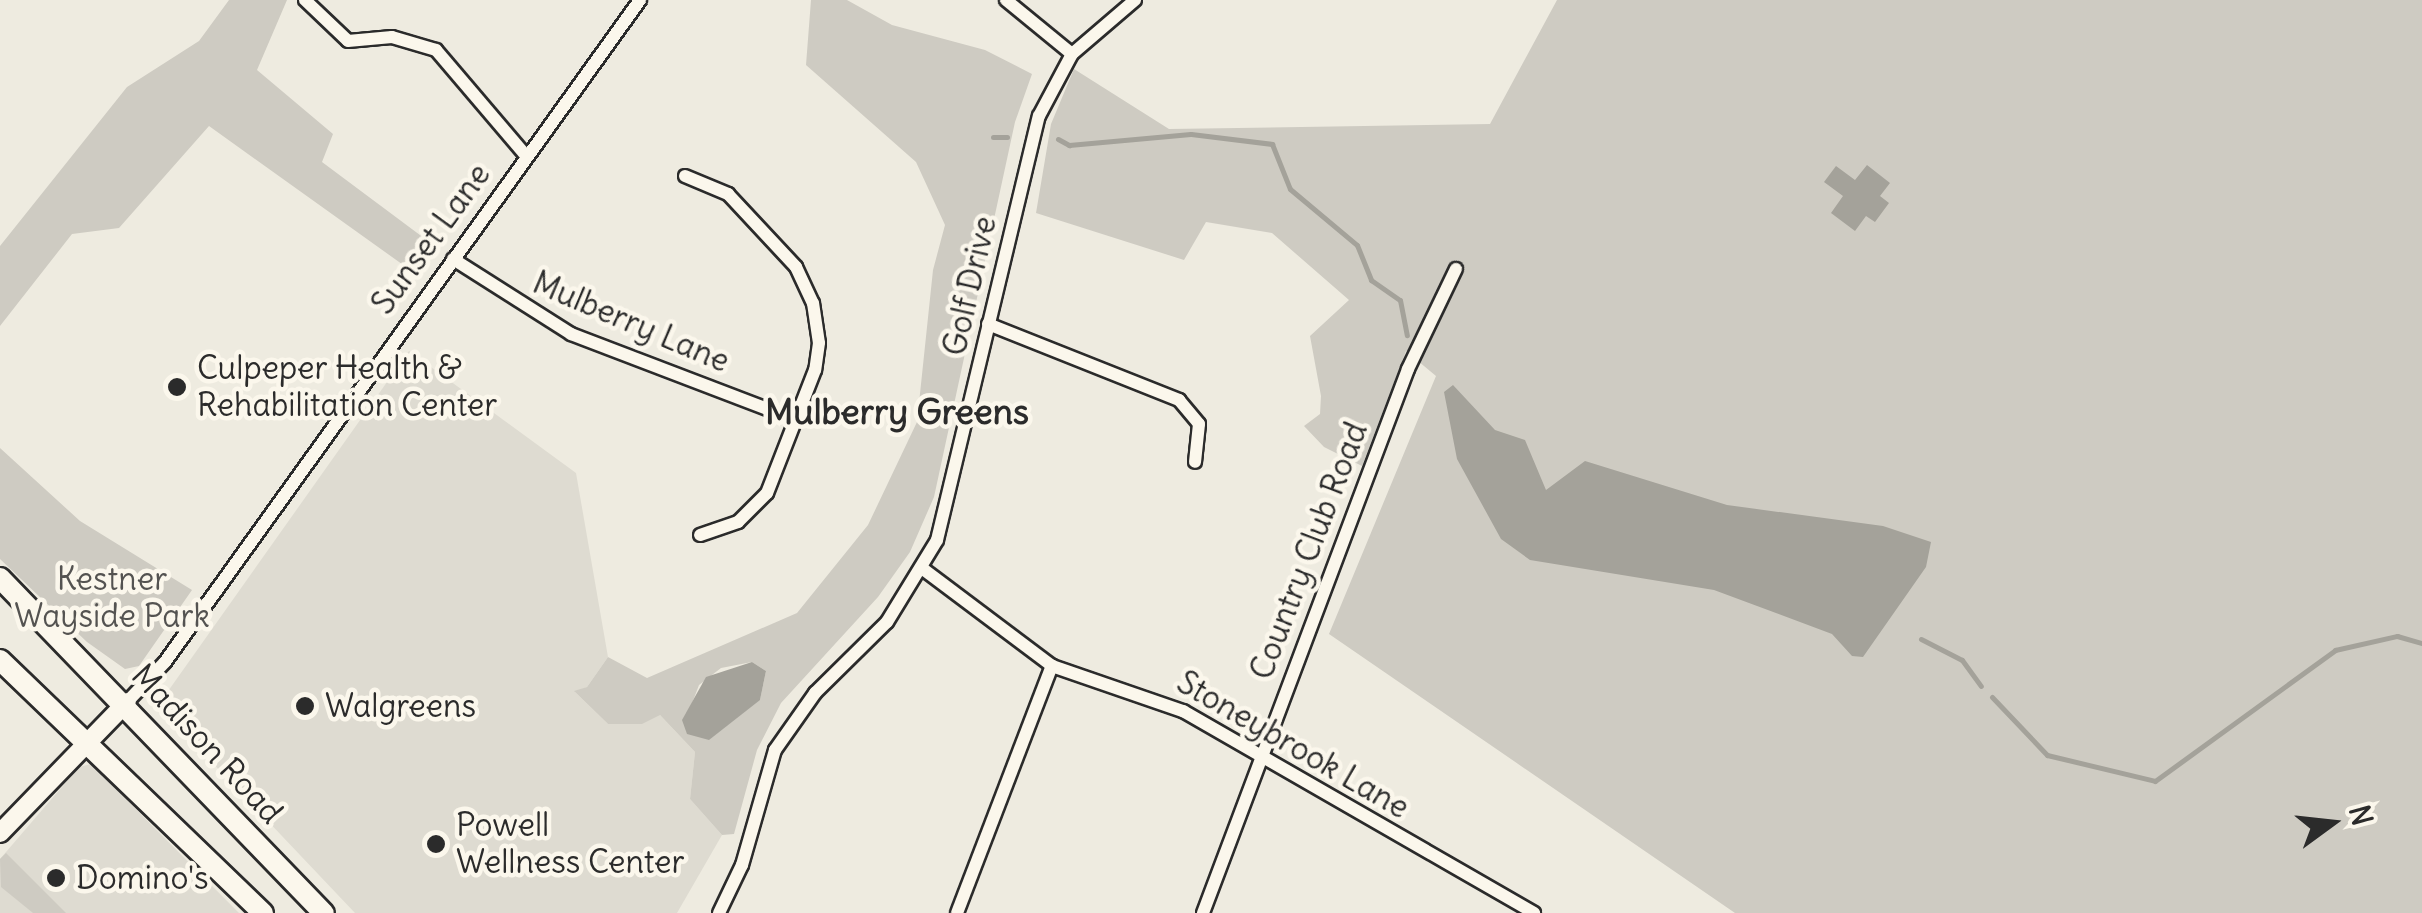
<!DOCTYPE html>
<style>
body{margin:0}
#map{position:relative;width:2422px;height:913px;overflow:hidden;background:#eeebe0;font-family:Delius,sans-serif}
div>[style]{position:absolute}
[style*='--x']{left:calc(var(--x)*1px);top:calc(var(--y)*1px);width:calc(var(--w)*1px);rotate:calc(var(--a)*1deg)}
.built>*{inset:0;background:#dedbd1}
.green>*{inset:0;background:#cecbc2}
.water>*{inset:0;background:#a4a29a}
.stream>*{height:5px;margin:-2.5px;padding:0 2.5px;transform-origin:2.5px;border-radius:2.5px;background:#a4a29a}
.roads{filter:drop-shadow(2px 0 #2b2b2b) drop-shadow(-2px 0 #2b2b2b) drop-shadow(0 2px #2b2b2b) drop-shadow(0 -2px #2b2b2b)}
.street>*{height:12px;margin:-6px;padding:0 6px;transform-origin:6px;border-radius:6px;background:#fbf7ec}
.secondary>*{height:18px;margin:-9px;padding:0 9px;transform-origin:9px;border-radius:9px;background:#fbf7ec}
.primary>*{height:20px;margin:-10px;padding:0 10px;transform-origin:10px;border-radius:10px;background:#fbf7ec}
.dots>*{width:28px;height:28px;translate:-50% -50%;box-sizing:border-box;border:5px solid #fbf7ec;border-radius:50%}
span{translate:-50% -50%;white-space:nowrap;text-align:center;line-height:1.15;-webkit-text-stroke:9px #fbf7ec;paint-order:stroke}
.street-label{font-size:32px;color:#2b2b2b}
.poi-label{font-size:32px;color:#2b2b2b}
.left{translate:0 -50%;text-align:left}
.park-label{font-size:32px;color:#545351}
.neighbourhood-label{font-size:35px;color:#2b2b2b;font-weight:700}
.north{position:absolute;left:2282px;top:773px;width:100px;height:100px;-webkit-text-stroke:8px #fbf7ec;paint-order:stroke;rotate:75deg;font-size:28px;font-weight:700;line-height:40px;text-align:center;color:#2b2b2b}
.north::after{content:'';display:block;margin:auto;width:35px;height:45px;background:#2b2b2b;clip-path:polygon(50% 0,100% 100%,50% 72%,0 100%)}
</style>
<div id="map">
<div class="built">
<i style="clip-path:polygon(409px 351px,576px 473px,608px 657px,587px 687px,575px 692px,608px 724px,659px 714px,695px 752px,690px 799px,722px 835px,677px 913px,355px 913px,168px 716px,166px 694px)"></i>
<i style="clip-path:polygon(91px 764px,239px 913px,0 913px,0 859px,79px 767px)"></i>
</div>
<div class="green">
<i style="clip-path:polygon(229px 0,287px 0,257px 70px,333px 134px,322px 162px,436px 247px,420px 277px,209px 126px,119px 228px,72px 234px,0 326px,0 246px,127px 87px,199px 41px)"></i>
<i style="clip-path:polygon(evenodd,811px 0,847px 0,892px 25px,985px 50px,1032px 74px,1015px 122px,934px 497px,910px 552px,878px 597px,781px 703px,757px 750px,734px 834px,722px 835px,690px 799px,695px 752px,660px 715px,642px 724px,608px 724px,574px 691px,587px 687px,608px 657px,647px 678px,797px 613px,868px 525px,917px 422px,933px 270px,945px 225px,916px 162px,806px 65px,811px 0,752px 662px,766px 671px,760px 700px,691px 706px,699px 685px,721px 668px,752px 662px)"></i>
<i style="clip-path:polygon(1557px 0,2422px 0,2422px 913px,1735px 913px,1329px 634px,1436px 376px,1406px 351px,1362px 466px,1324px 447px,1304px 426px,1320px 414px,1321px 396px,1310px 336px,1349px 300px,1272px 233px,1206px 222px,1184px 260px,1036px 213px,1051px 124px,1074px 69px,1169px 129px,1490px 124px)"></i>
<i style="clip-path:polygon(0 448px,80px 521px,192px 590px,139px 666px,125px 669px,87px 642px,0 559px)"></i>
<i style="clip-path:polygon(6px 853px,66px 913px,33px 913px,1px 887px,0 859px)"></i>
</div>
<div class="water">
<i style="clip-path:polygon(1867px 165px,1890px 183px,1880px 196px,1889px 203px,1875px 222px,1866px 216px,1855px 231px,1831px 213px,1843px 196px,1824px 182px,1836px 166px,1855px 180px)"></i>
<i style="clip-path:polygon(1453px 385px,1495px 430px,1525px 440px,1546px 490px,1585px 461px,1727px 505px,1883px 526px,1931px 542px,1926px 567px,1863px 657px,1852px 656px,1832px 634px,1714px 590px,1530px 560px,1501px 539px,1457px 459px,1444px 392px)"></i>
<i style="clip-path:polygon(752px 662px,766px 671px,760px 700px,709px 740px,687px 734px,682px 720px,706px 677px)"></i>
</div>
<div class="stream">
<i style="--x:993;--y:137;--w:14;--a:0"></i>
<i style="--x:1058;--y:139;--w:13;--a:29"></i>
<i style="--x:1069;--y:145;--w:122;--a:-5.2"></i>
<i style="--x:1191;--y:134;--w:82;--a:7"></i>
<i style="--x:1272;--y:144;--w:48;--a:68.2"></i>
<i style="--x:1290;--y:189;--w:87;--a:39.9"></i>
<i style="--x:1357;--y:245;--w:38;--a:68"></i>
<i style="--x:1371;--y:280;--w:35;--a:35"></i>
<i style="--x:1400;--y:300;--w:36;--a:79"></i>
<i style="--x:1921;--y:639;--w:46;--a:27.1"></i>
<i style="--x:1962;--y:660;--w:32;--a:54"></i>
<i style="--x:1992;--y:697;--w:80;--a:46.5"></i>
<i style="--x:2047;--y:755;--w:111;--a:13.5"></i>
<i style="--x:2155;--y:781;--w:223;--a:-36"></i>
<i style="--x:2335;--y:650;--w:64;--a:-12.7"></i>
<i style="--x:2397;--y:636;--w:26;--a:16"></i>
</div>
<div class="roads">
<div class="street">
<i style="--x:305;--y:0;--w:59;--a:43.6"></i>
<i style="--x:348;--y:41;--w:44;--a:-5.2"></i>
<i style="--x:392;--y:37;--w:46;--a:16.5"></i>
<i style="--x:436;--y:50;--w:140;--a:49.6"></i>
<i style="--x:1006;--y:0;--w:85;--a:39.3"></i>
<i style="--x:685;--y:176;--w:47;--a:22.7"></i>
<i style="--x:728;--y:194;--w:100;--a:47"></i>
<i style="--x:796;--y:267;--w:40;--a:65"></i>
<i style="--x:813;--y:303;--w:40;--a:81.5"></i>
<i style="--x:819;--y:343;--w:27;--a:98"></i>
<i style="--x:815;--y:370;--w:132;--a:111.3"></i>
<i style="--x:767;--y:493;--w:41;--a:135"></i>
<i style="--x:738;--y:522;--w:40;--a:161.1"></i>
<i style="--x:453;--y:259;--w:140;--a:32.4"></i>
<i style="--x:571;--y:334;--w:241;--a:20.9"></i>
<i style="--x:988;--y:324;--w:206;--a:21.7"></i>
<i style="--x:1179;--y:400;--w:31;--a:50"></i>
<i style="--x:1199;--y:424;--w:38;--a:96"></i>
<i style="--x:923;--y:569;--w:161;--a:36.9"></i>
<i style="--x:1052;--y:666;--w:139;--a:19"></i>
<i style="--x:1183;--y:711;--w:405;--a:29.9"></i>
<i style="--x:127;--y:702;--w:55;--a:-46.5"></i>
<i style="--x:165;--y:662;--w:815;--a:-54.34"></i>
<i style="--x:719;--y:913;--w:53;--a:-64.4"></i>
<i style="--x:742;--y:865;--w:120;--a:-74"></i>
<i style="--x:775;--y:750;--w:70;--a:-54.9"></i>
<i style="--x:815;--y:693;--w:101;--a:-44.6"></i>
<i style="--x:887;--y:622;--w:96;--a:-58.6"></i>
<i style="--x:937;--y:540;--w:436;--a:-76.5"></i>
<i style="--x:1039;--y:116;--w:70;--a:-62"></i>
<i style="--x:1072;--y:54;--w:83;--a:-40.6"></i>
<i style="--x:957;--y:913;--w:265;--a:-69"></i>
<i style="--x:1203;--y:913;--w:581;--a:-69.35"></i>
<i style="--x:1408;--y:369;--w:111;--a:-64.4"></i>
</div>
<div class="secondary">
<i style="--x:0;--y:833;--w:182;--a:-45.9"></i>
</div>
<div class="primary">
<i style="--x:0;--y:578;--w:466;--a:46"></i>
<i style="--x:0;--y:660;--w:365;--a:43.9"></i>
</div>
</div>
<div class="dots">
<i style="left:177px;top:387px;background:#2b2b2b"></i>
<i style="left:305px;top:706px;background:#2b2b2b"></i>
<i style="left:436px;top:844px;background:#2b2b2b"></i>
<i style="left:56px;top:878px;background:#2b2b2b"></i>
</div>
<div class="street-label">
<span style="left:431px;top:239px;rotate:-54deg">Sunset Lane</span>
<span style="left:970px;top:286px;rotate:-77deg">Golf Drive</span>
<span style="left:631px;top:322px;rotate:23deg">Mulberry Lane</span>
<span style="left:1309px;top:551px;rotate:-69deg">Country Club Road</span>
<span style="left:207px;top:744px;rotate:47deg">Madison Road</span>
<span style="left:1293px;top:745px;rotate:30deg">Stoneybrook Lane</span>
</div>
<div class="poi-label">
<span class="left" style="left:197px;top:387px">Culpeper Health &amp;<br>Rehabilitation Center</span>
<span class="left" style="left:325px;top:706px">Walgreens</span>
<span class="left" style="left:456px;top:844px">Powell<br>Wellness Center</span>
<span class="left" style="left:76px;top:878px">Domino's</span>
</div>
<div class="park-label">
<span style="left:112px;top:598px">Kestner<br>Wayside Park</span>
</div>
<div class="neighbourhood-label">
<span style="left:897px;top:411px">Mulberry Greens</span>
</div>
<div class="north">N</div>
</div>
